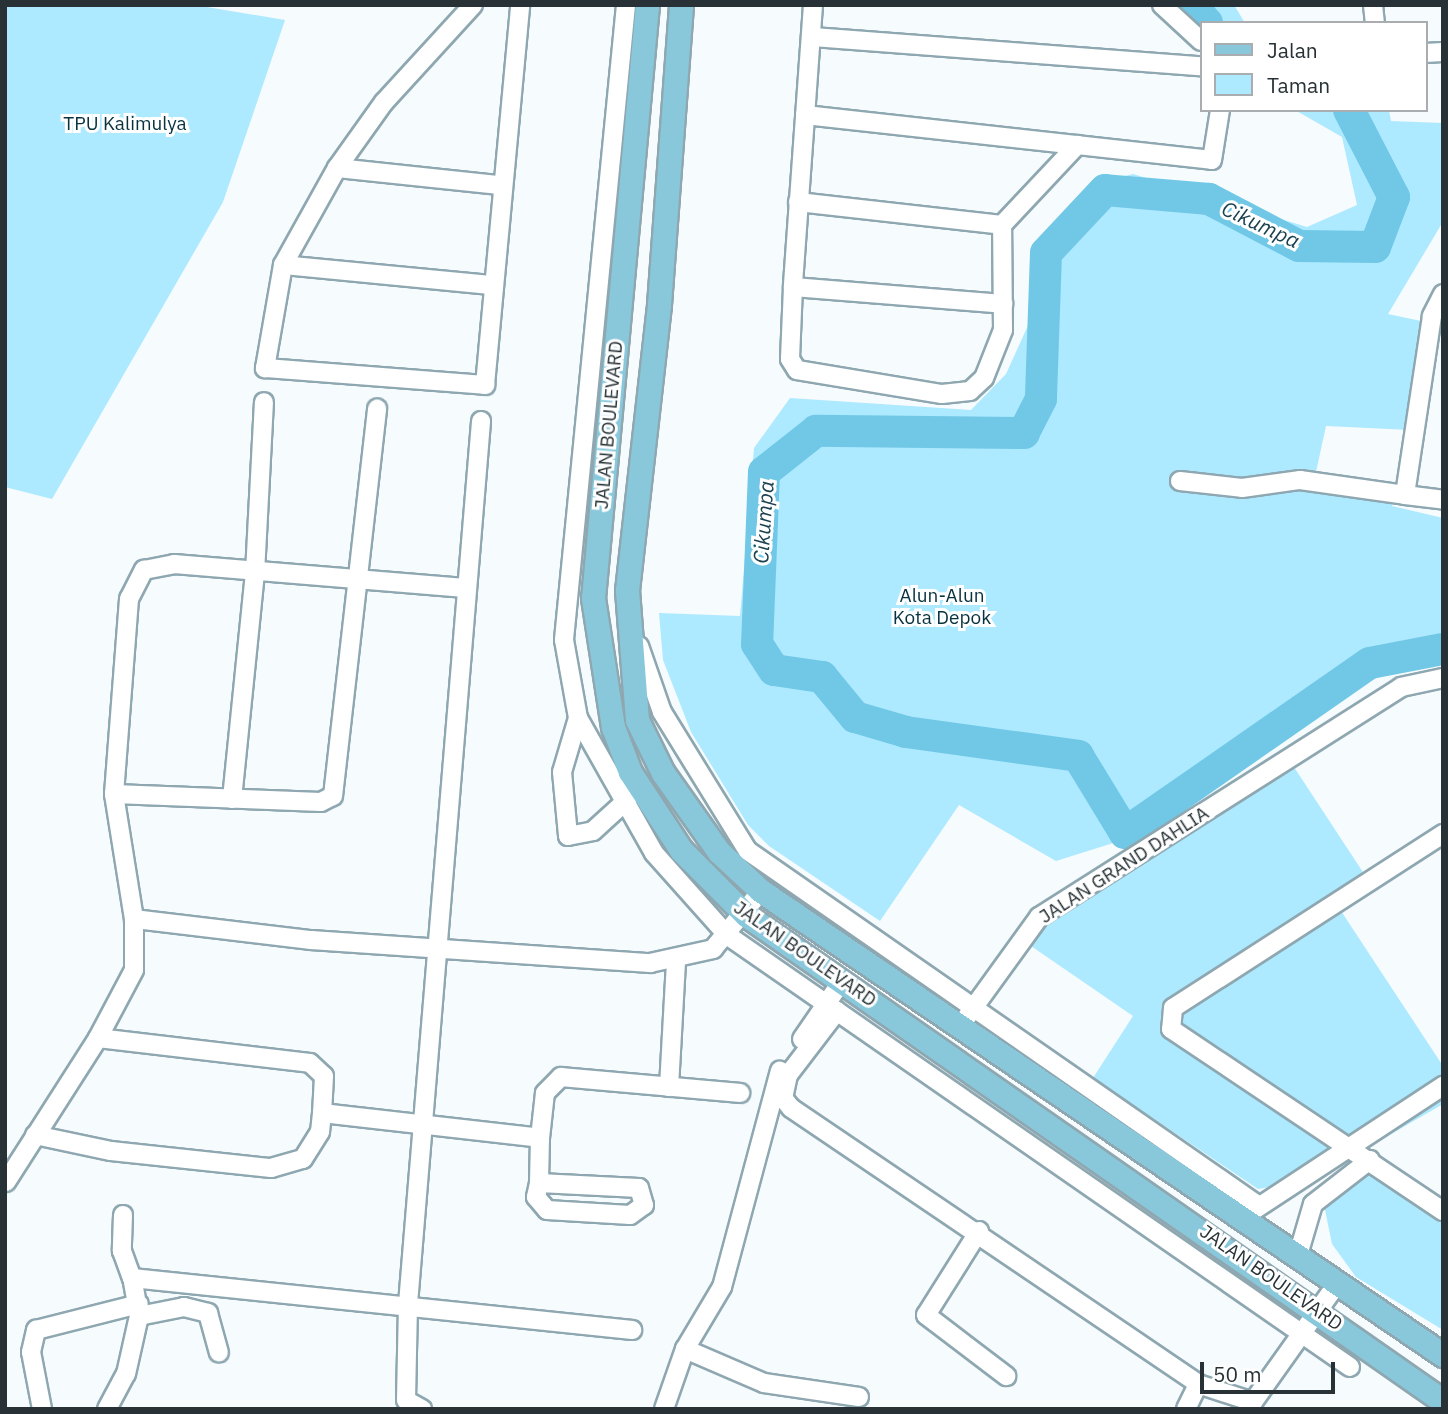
<!DOCTYPE html>
<style>
body{margin:0}
#map{position:relative;width:1448px;height:1414px;overflow:hidden;background:#f6fbfd;font-family:"IBM Plex Sans",sans-serif}
div>[style]{position:absolute}
[style*='--x']{left:calc(var(--x)*1px);top:calc(var(--y)*1px);width:calc(var(--w)*1px);rotate:calc(var(--a)*1deg)}
.green>*{inset:0;background:#ade9ff}
.river>*{height:32px;margin:-16px;padding:0 16px;transform-origin:16px;border-radius:16px;background:#70c8e6}
.roads{filter:drop-shadow(2px 0 #8ea7b0) drop-shadow(-2px 0 #8ea7b0) drop-shadow(0 2px #8ea7b0) drop-shadow(0 -2px #8ea7b0)}
.minor>*{height:18px;margin:-9px;padding:0 9px;transform-origin:9px;border-radius:9px;background:#fff}
.major>*{height:23px;margin:-11.5px;padding:0 11.5px;transform-origin:11.5px;border-radius:11.5px;background:#89c8db}
span{translate:-50% -50%;white-space:nowrap;text-align:center;line-height:1.15;-webkit-text-stroke:6px #fff;paint-order:stroke}
.park-label{font-size:19px;color:#07323e}
.street-label{font-size:19px;color:#283236}
.water-label{font-size:21px;color:#19414e;font-style:italic}
.frame{position:absolute;inset:0;border:7px solid #283236;pointer-events:none}
.legend{position:absolute;left:1200px;top:21px;width:228px;height:91px;box-sizing:border-box;background:#fff;border:2px solid #a9adaf;margin:0;padding:9px 12px;list-style:none;font-size:21px;color:#283236}
.legend li{display:flex;align-items:center;gap:14px;height:35px}
.legend b{width:35px;border:2px solid #a9adaf}
.scale{position:absolute;left:1200px;top:1362px;width:135px;height:32px;box-sizing:border-box;border:4px solid #283236;border-top:0;padding-left:9px;font-size:21px;line-height:24px;white-space:nowrap;color:#283236;-webkit-text-stroke:5px #fff;paint-order:stroke}
</style>
<div id="map">
<div class="green">
<i style="clip-path:polygon(5px 5px,195px 5px,285px 20px,223px 202px,52px 499px,5px 487px)"></i>
<i style="clip-path:polygon(1172px 5px,1234px 5px,1245px 23px,1201px 23px,1201px 31px)"></i>
<i style="clip-path:polygon(1295px 110px,1389px 110px,1391px 121px,1443px 123px,1441px 225px,1388px 314px,1421px 321px,1411px 430px,1326px 426px,1316px 472px,1395px 489px,1392px 506px,1443px 518px,1443px 653px,1370px 667px,1269px 728px,1251px 752px,1126px 839px,1056px 861px,959px 805px,880px 921px,769px 846px,748px 825px,691px 732px,663px 660px,659px 613px,740px 616px,754px 448px,790px 398px,971px 410px,1006px 374px,1092px 184px,1133px 174px,1307px 227px,1357px 205px,1342px 137px)"></i>
<i style="clip-path:polygon(1290px 761px,1374px 889px,1341px 911px,1443px 1066px,1443px 1076px,1276px 1186px,1258px 1189px,1093px 1078px,1133px 1016px,1031px 946px,1044px 925px)"></i>
<i style="clip-path:polygon(1443px 1094px,1443px 1104px,1374px 1144px,1373px 1139px)"></i>
<i style="clip-path:polygon(1370px 1170px,1443px 1220px,1443px 1330px,1356px 1277px,1332px 1244px,1324px 1205px)"></i>
</div>
<div class="river">
<i style="--x:1191;--y:5;--w:24;--a:48"></i>
<i style="--x:1349;--y:110;--w:98;--a:62.7"></i>
<i style="--x:1394;--y:197;--w:53;--a:110.8"></i>
<i style="--x:1375;--y:247;--w:76;--a:-179.2"></i>
<i style="--x:1299;--y:246;--w:102;--a:-152.4"></i>
<i style="--x:1209;--y:199;--w:104;--a:-175.1"></i>
<i style="--x:1105;--y:190;--w:86;--a:133.1"></i>
<i style="--x:1046;--y:253;--w:146;--a:92"></i>
<i style="--x:1041;--y:399;--w:38;--a:117"></i>
<i style="--x:1024;--y:433;--w:208;--a:-179.4"></i>
<i style="--x:816;--y:431;--w:66;--a:141.7"></i>
<i style="--x:764;--y:472;--w:172;--a:92.3"></i>
<i style="--x:757;--y:644;--w:31;--a:57"></i>
<i style="--x:774;--y:670;--w:49;--a:8.3"></i>
<i style="--x:822;--y:677;--w:52;--a:50.5"></i>
<i style="--x:855;--y:717;--w:53;--a:16.4"></i>
<i style="--x:906;--y:732;--w:174;--a:7.9"></i>
<i style="--x:1078;--y:756;--w:90;--a:58.6"></i>
<i style="--x:1125;--y:833;--w:298;--a:-34.8"></i>
<i style="--x:1370;--y:663;--w:74;--a:-10.9"></i>
</div>
<div class="roads">
<div class="minor">
<i style="--x:473;--y:5;--w:132;--a:132.5"></i>
<i style="--x:384;--y:102;--w:81;--a:125.5"></i>
<i style="--x:337;--y:168;--w:111;--a:119.1"></i>
<i style="--x:283;--y:265;--w:105;--a:99.9"></i>
<i style="--x:265;--y:368;--w:221;--a:4.4"></i>
<i style="--x:485;--y:385;--w:382;--a:-84.7"></i>
<i style="--x:626;--y:5;--w:638;--a:95.58"></i>
<i style="--x:564;--y:640;--w:79;--a:79.8"></i>
<i style="--x:578;--y:718;--w:155;--a:60.6"></i>
<i style="--x:654;--y:853;--w:110;--a:48.3"></i>
<i style="--x:727;--y:935;--w:758;--a:34.74"></i>
<i style="--x:813;--y:5;--w:283;--a:94.1"></i>
<i style="--x:793;--y:287;--w:72;--a:92.4"></i>
<i style="--x:790;--y:359;--w:13;--a:58"></i>
<i style="--x:797;--y:370;--w:147;--a:9.4"></i>
<i style="--x:942;--y:394;--w:28;--a:-6"></i>
<i style="--x:970;--y:391;--w:19;--a:-43"></i>
<i style="--x:984;--y:378;--w:52;--a:-68.4"></i>
<i style="--x:1003;--y:330;--w:105;--a:-90.5"></i>
<i style="--x:1002;--y:225;--w:110;--a:-46.8"></i>
<i style="--x:1162;--y:5;--w:53;--a:42.7"></i>
<i style="--x:1373;--y:5;--w:18;--a:84"></i>
<i style="--x:812;--y:37;--w:390;--a:4.3"></i>
<i style="--x:1425;--y:53;--w:18;--a:-3"></i>
<i style="--x:805;--y:115;--w:409;--a:6.3"></i>
<i style="--x:1212;--y:160;--w:51;--a:-80.9"></i>
<i style="--x:337;--y:168;--w:164;--a:6"></i>
<i style="--x:798;--y:202;--w:205;--a:6.4"></i>
<i style="--x:283;--y:265;--w:210;--a:5.5"></i>
<i style="--x:793;--y:287;--w:211;--a:4.6"></i>
<i style="--x:1443;--y:294;--w:25;--a:117"></i>
<i style="--x:1432;--y:316;--w:181;--a:98.6"></i>
<i style="--x:1405;--y:495;--w:38;--a:7"></i>
<i style="--x:1180;--y:481;--w:62;--a:6.4"></i>
<i style="--x:1242;--y:488;--w:59;--a:-7.9"></i>
<i style="--x:1300;--y:480;--w:106;--a:8.1"></i>
<i style="--x:639;--y:646;--w:70;--a:70.8"></i>
<i style="--x:662;--y:712;--w:163;--a:58.3"></i>
<i style="--x:748;--y:851;--w:622;--a:34.79"></i>
<i style="--x:578;--y:718;--w:56;--a:106.5"></i>
<i style="--x:562;--y:772;--w:64;--a:84.6"></i>
<i style="--x:568;--y:836;--w:25;--a:-11"></i>
<i style="--x:593;--y:831;--w:47;--a:-42.4"></i>
<i style="--x:114;--y:794;--w:207;--a:2.2"></i>
<i style="--x:321;--y:802;--w:13;--a:-27"></i>
<i style="--x:333;--y:796;--w:390;--a:-83.5"></i>
<i style="--x:232;--y:799;--w:227;--a:-84.2"></i>
<i style="--x:255;--y:573;--w:171;--a:-87"></i>
<i style="--x:1443;--y:834;--w:321;--a:147.2"></i>
<i style="--x:1173;--y:1008;--w:21;--a:95"></i>
<i style="--x:1171;--y:1029;--w:327;--a:33.8"></i>
<i style="--x:134;--y:919;--w:178;--a:6.8"></i>
<i style="--x:311;--y:940;--w:340;--a:3.9"></i>
<i style="--x:650;--y:963;--w:65;--a:-12.5"></i>
<i style="--x:713;--y:949;--w:75;--a:-50.4"></i>
<i style="--x:837;--y:1011;--w:81;--a:127.4"></i>
<i style="--x:788;--y:1075;--w:24;--a:102"></i>
<i style="--x:783;--y:1098;--w:13;--a:51"></i>
<i style="--x:791;--y:1108;--w:492;--a:34.1"></i>
<i style="--x:1198;--y:1384;--w:58;--a:18.1"></i>
<i style="--x:1253;--y:1402;--w:145;--a:-54.6"></i>
<i style="--x:966;--y:1018;--w:125;--a:-54.1"></i>
<i style="--x:1039;--y:917;--w:429;--a:-32.4"></i>
<i style="--x:1401;--y:687;--w:43;--a:-12.1"></i>
<i style="--x:98;--y:1038;--w:213;--a:6.7"></i>
<i style="--x:310;--y:1063;--w:19;--a:43"></i>
<i style="--x:324;--y:1076;--w:37;--a:93"></i>
<i style="--x:322;--y:1113;--w:219;--a:6.5"></i>
<i style="--x:540;--y:1138;--w:45;--a:91.3"></i>
<i style="--x:539;--y:1183;--w:100;--a:2.9"></i>
<i style="--x:639;--y:1188;--w:18;--a:74"></i>
<i style="--x:644;--y:1205;--w:17;--a:144"></i>
<i style="--x:630;--y:1215;--w:83;--a:-176.6"></i>
<i style="--x:547;--y:1210;--w:17;--a:-130"></i>
<i style="--x:536;--y:1197;--w:14;--a:-78"></i>
<i style="--x:802;--y:1039;--w:70;--a:-55.4"></i>
<i style="--x:669;--y:1087;--w:125;--a:-86.8"></i>
<i style="--x:35;--y:1135;--w:78;--a:11.9"></i>
<i style="--x:111;--y:1151;--w:161;--a:6.1"></i>
<i style="--x:271;--y:1168;--w:33;--a:-16"></i>
<i style="--x:303;--y:1159;--w:32;--a:-58"></i>
<i style="--x:320;--y:1132;--w:19;--a:-84"></i>
<i style="--x:540;--y:1138;--w:45;--a:-83.7"></i>
<i style="--x:545;--y:1093;--w:23;--a:-45"></i>
<i style="--x:561;--y:1077;--w:180;--a:5.1"></i>
<i style="--x:6;--y:1182;--w:171;--a:-57.4"></i>
<i style="--x:98;--y:1038;--w:77;--a:-62.1"></i>
<i style="--x:134;--y:970;--w:51;--a:-90"></i>
<i style="--x:134;--y:919;--w:127;--a:-99.1"></i>
<i style="--x:114;--y:794;--w:196;--a:-85.6"></i>
<i style="--x:129;--y:599;--w:33;--a:-63"></i>
<i style="--x:144;--y:570;--w:31;--a:-11"></i>
<i style="--x:174;--y:564;--w:292;--a:4.7"></i>
<i style="--x:1251;--y:1212;--w:230;--a:-33.3"></i>
<i style="--x:123;--y:1215;--w:36;--a:92"></i>
<i style="--x:122;--y:1251;--w:29;--a:70"></i>
<i style="--x:132;--y:1278;--w:503;--a:5.94"></i>
<i style="--x:979;--y:1231;--w:99;--a:122.2"></i>
<i style="--x:926;--y:1315;--w:101;--a:37.3"></i>
<i style="--x:1298;--y:1255;--w:53;--a:-73.6"></i>
<i style="--x:1313;--y:1204;--w:72;--a:-37.7"></i>
<i style="--x:139;--y:1316;--w:46;--a:-11.3"></i>
<i style="--x:184;--y:1307;--w:25;--a:14"></i>
<i style="--x:208;--y:1313;--w:41;--a:74.6"></i>
<i style="--x:685;--y:1349;--w:86;--a:23.3"></i>
<i style="--x:764;--y:1383;--w:96;--a:8.4"></i>
<i style="--x:42;--y:1409;--w:58;--a:-100.9"></i>
<i style="--x:31;--y:1352;--w:23;--a:-77"></i>
<i style="--x:36;--y:1330;--w:106;--a:-14.2"></i>
<i style="--x:107;--y:1409;--w:40;--a:-62"></i>
<i style="--x:126;--y:1374;--w:59;--a:-77.4"></i>
<i style="--x:139;--y:1316;--w:39;--a:-100"></i>
<i style="--x:422;--y:1409;--w:18;--a:-151"></i>
<i style="--x:406;--y:1400;--w:96;--a:-88.8"></i>
<i style="--x:408;--y:1304;--w:886;--a:-85.27"></i>
<i style="--x:664;--y:1409;--w:64;--a:-70.7"></i>
<i style="--x:685;--y:1349;--w:72;--a:-59.2"></i>
<i style="--x:722;--y:1287;--w:224;--a:-75"></i>
<i style="--x:1186;--y:1409;--w:28;--a:-64"></i>
</div>
<div class="major">
<i style="--x:647;--y:5;--w:595;--a:95.2"></i>
<i style="--x:593;--y:598;--w:131;--a:81.2"></i>
<i style="--x:613;--y:727;--w:48;--a:69.3"></i>
<i style="--x:630;--y:772;--w:93;--a:56.8"></i>
<i style="--x:681;--y:850;--w:92;--a:45"></i>
<i style="--x:746;--y:915;--w:850;--a:34.89"></i>
<i style="--x:681;--y:5;--w:301;--a:94.2"></i>
<i style="--x:659;--y:305;--w:287;--a:96.4"></i>
<i style="--x:627;--y:590;--w:130;--a:85.6"></i>
<i style="--x:637;--y:720;--w:59;--a:63.9"></i>
<i style="--x:663;--y:773;--w:97;--a:54.7"></i>
<i style="--x:719;--y:852;--w:57;--a:42.9"></i>
<i style="--x:761;--y:891;--w:825;--a:34.23"></i>
</div>
</div>
<div class="park-label">
<span style="left:125px;top:124px">TPU Kalimulya</span>
<span style="left:942px;top:607px">Alun-Alun<br>Kota Depok</span>
</div>
<div class="street-label">
<span style="left:609px;top:425px;rotate:-85deg">JALAN BOULEVARD</span>
<span style="left:1124px;top:865px;rotate:-33deg">JALAN GRAND DAHLIA</span>
<span style="left:805px;top:954px;rotate:35deg">JALAN BOULEVARD</span>
<span style="left:1271px;top:1278px;rotate:35deg">JALAN BOULEVARD</span>
</div>
<div class="water-label">
<span style="left:1261px;top:224px;rotate:25deg">Cikumpa</span>
<span style="left:763px;top:522px;rotate:-86deg">Cikumpa</span>
</div>
<div class="frame"></div>
<ul class="legend">
<li><b style="height:9px;background:#89c8db"></b>Jalan</li>
<li><b style="height:19px;background:#ade9ff"></b>Taman</li>
</ul>
<div class="scale">50 m</div>
</div>
